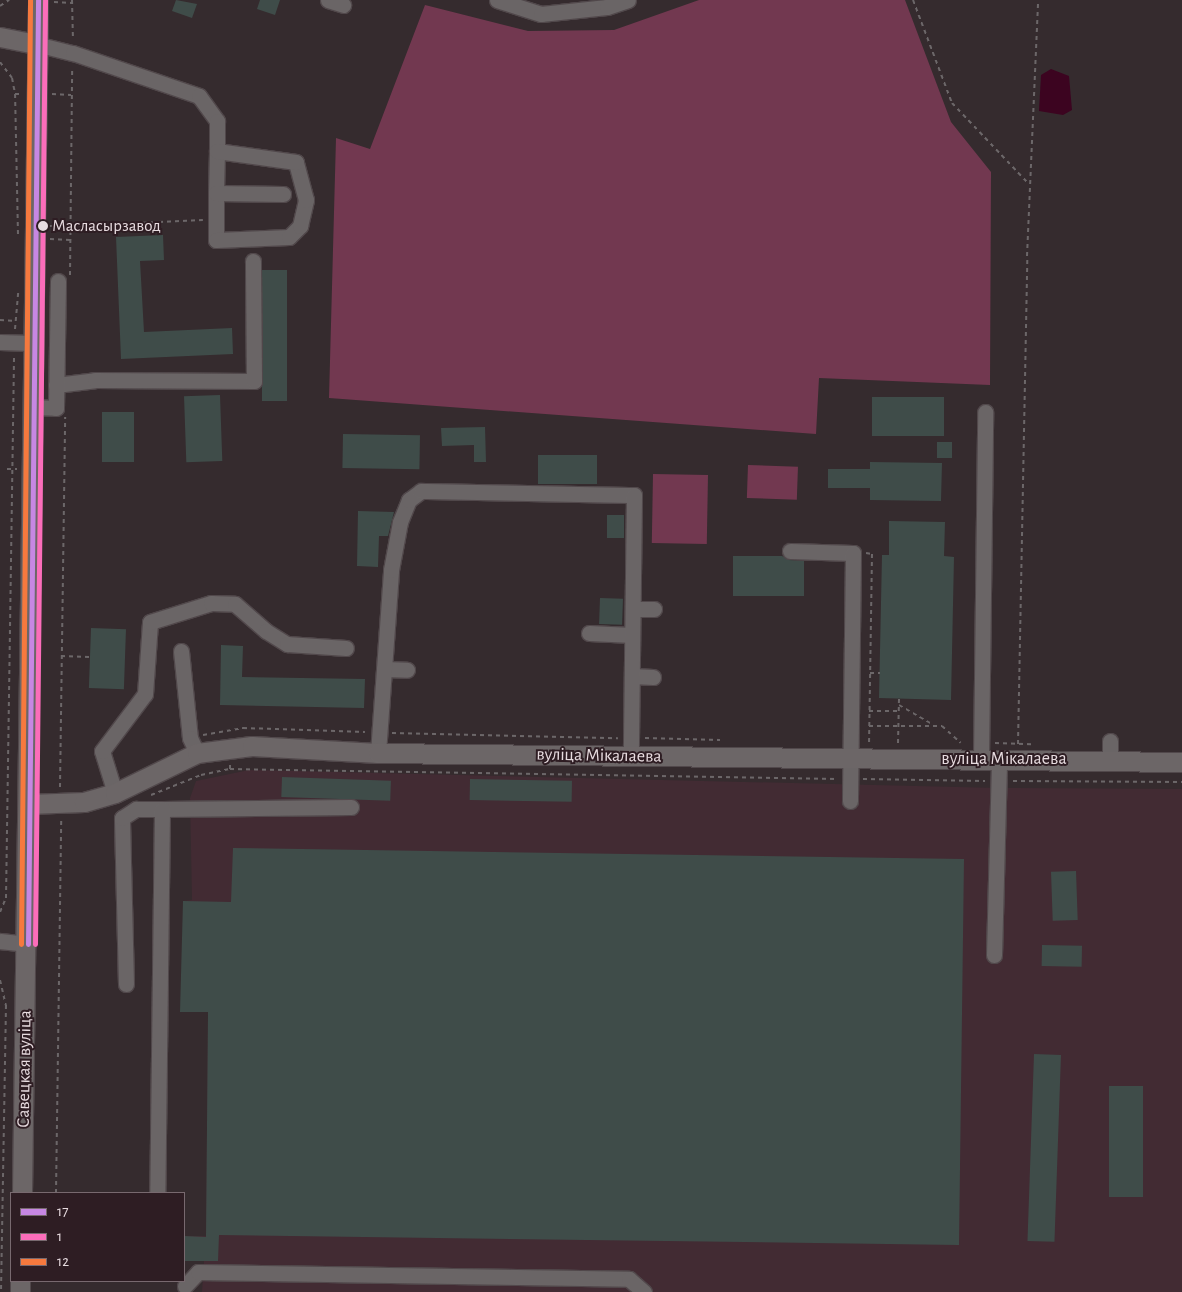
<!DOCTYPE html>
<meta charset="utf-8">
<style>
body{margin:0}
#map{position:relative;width:1182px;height:1292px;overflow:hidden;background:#352b2e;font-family:"Alegreya Sans",sans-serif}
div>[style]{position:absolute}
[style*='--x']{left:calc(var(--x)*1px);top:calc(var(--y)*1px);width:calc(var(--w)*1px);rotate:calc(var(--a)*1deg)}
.built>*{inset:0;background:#422b33}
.green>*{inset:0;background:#723850;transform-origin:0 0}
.water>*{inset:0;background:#3c0420}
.building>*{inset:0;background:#3f4c49;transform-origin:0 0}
.path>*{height:2px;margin-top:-1px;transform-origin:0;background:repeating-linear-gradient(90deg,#6c6769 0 4px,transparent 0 8px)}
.roads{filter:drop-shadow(1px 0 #51484b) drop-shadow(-1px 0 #51484b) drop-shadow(0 1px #51484b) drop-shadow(0 -1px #51484b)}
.minor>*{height:15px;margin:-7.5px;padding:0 7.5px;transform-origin:7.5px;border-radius:7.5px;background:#6a6566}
.major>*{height:19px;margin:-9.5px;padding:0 9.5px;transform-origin:9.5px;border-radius:9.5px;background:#6c6667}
.bus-1>*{height:5px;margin:-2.5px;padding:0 2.5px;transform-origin:2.5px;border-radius:2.5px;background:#c787e3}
.bus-2>*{height:5px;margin:-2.5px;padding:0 2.5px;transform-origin:2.5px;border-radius:2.5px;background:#fb6dba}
.bus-3>*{height:5px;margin:-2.5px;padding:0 2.5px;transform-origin:2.5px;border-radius:2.5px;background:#f6793e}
.dots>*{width:14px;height:14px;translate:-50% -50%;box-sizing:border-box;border:2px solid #2e1d23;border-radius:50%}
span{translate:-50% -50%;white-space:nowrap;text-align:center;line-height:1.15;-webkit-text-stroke:4px #2e1d23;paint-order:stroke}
.bus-label{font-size:17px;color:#e8dce0}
.left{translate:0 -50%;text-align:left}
.street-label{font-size:18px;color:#e8dce0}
.legend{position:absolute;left:10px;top:1192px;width:175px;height:90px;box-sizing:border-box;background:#2e1d23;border:1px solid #78696f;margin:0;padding:6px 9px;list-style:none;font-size:15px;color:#e8dce0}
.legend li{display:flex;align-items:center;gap:10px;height:25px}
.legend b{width:25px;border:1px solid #78696f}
</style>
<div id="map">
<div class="built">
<i style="clip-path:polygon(249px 770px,998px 788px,1182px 789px,1182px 1292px,202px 1292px,204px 1261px,184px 1261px,184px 1236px,206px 1236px,208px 1012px,183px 901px,192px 900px,190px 798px,196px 781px)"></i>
</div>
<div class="green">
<i style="clip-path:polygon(699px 0,905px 0,951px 122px,991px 172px,990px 385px,819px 378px,816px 434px,329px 398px,336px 138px,370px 149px,425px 5px,528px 31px,614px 30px)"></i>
<i style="left:748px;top:465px;width:50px;height:33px;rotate:2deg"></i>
<i style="left:653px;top:474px;width:55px;height:69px;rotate:1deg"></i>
</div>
<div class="water">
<i style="clip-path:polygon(1051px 69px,1069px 76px,1072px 110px,1063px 115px,1039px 111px,1041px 75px)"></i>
</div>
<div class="building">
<i style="clip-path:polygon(176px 0,197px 4px,192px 18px,172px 11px)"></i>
<i style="clip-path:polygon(260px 0,280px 0,275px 15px,257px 9px)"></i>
<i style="clip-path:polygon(163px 235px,164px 260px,140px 261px,144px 332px,232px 328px,233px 354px,121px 359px,116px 237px)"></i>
<i style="left:262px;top:270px;width:25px;height:131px"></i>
<i style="left:220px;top:395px;width:66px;height:36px;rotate:88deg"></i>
<i style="left:872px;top:397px;width:72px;height:39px"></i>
<i style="left:134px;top:412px;width:50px;height:32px;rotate:90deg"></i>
<i style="clip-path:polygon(485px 427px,486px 462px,474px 462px,474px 445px,442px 446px,441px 428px)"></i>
<i style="left:343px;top:434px;width:77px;height:34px;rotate:1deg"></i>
<i style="left:937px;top:442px;width:15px;height:16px"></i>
<i style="left:538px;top:455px;width:59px;height:29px"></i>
<i style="clip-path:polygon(870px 462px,942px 463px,941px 501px,870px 500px,870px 488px,828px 488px,828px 469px,870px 469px)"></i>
<i style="clip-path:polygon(358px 511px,394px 512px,388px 536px,379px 536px,378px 567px,357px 566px)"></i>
<i style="left:607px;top:515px;width:17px;height:23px"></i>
<i style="clip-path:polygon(889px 521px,945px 522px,944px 556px,954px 557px,951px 700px,879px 698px,882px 555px,889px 555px)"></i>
<i style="clip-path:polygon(733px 556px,782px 556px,789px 560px,804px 561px,804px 596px,733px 596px)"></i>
<i style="left:600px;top:598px;width:23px;height:26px;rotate:2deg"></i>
<i style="left:91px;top:628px;width:35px;height:60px;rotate:2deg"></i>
<i style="clip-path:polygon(221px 645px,243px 646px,242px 677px,365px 679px,364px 708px,220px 705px)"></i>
<i style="left:282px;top:777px;width:109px;height:20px;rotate:2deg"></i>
<i style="left:470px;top:779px;width:102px;height:21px;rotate:1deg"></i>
<i style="clip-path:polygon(233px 848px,964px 859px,959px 1245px,219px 1235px,218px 1261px,184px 1261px,184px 1236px,206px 1237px,208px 1012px,180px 1012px,183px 901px,231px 902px)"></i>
<i style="left:1076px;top:871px;width:49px;height:25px;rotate:88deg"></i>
<i style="left:1042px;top:945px;width:40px;height:21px;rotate:1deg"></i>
<i style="left:1034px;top:1054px;width:27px;height:187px;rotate:2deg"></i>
<i style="left:1109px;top:1086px;width:34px;height:111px"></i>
</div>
<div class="path">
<i style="--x:72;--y:0;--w:40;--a:88.6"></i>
<i style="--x:913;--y:0;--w:110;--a:69.3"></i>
<i style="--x:952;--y:103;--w:110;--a:46.5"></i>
<i style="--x:54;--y:2;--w:18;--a:3"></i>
<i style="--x:0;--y:6;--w:11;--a:-34"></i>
<i style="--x:0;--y:62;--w:20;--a:53"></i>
<i style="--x:12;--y:78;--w:16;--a:79"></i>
<i style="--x:52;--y:94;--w:19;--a:3"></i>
<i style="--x:49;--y:226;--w:8;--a:0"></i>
<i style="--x:71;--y:226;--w:132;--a:-2.6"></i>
<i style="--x:18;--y:234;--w:140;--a:-91.2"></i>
<i style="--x:15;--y:94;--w:7;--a:0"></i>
<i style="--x:50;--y:239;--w:20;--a:3"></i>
<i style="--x:70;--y:275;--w:208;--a:-89.4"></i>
<i style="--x:0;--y:320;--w:16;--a:4"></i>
<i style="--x:15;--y:329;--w:38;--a:-85"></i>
<i style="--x:7;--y:469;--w:10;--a:0"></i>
<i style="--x:866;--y:553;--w:6;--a:9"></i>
<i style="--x:872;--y:554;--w:189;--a:90.9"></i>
<i style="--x:61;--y:656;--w:28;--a:2"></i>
<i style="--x:870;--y:673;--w:10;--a:0"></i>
<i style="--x:899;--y:705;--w:39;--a:30"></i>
<i style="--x:869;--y:711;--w:30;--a:0"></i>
<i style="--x:869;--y:726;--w:73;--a:0"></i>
<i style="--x:942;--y:726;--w:25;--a:42"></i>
<i style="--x:392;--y:733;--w:226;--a:1.3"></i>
<i style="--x:203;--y:735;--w:41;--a:-9.9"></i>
<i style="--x:243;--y:728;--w:122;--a:1.9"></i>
<i style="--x:645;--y:738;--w:75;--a:1.5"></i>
<i style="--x:898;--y:743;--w:44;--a:-88.7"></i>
<i style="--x:995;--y:743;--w:37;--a:2"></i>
<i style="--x:1018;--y:744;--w:488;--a:-88.9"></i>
<i style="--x:1027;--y:256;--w:256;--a:-87.5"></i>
<i style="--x:230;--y:769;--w:608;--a:0.94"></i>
<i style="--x:863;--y:779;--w:122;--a:0.9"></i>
<i style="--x:1013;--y:781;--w:169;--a:0.3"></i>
<i style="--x:60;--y:787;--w:370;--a:-89.2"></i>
<i style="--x:151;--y:795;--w:54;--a:-21.8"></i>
<i style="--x:201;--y:775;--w:30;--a:-12"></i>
<i style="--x:230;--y:769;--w:4;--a:-90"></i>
<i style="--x:0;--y:912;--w:15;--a:-67"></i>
<i style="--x:6;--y:898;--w:542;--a:-89.15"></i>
<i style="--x:0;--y:980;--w:26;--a:77"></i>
<i style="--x:6;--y:1005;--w:287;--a:91"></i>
<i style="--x:56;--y:1193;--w:376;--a:-89.2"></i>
</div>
<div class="roads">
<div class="minor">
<i style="--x:328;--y:0;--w:16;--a:18"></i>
<i style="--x:497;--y:0;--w:46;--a:17.7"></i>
<i style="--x:541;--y:14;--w:66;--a:-6.1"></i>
<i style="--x:607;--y:7;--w:22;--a:-18"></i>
<i style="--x:36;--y:44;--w:38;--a:14"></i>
<i style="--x:73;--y:53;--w:133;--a:18.8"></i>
<i style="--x:199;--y:96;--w:31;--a:54"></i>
<i style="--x:217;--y:121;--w:30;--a:90"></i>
<i style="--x:217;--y:151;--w:42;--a:91.4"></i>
<i style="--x:216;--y:193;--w:47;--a:90"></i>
<i style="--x:216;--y:240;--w:73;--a:-2.4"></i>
<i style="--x:289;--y:237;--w:16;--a:-45"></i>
<i style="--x:300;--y:226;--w:27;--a:-77"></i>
<i style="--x:306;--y:200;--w:39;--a:-105"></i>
<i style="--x:296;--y:162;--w:80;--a:-172.1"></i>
<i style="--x:216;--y:193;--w:67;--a:0.9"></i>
<i style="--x:0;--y:342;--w:32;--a:2"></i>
<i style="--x:56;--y:385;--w:39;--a:-7"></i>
<i style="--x:95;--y:380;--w:159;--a:0.4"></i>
<i style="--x:254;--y:381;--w:120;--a:-90.5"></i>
<i style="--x:31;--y:407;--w:25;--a:2"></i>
<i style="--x:56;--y:408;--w:127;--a:-89.1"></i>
<i style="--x:790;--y:551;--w:63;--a:1.8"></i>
<i style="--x:853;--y:553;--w:248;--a:90.7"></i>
<i style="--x:633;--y:609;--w:21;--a:0"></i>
<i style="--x:589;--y:633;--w:43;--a:2.7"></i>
<i style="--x:181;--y:651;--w:87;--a:84.1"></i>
<i style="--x:190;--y:738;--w:17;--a:65"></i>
<i style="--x:384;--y:669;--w:23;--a:2"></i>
<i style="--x:632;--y:676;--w:21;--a:3"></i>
<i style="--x:1110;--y:741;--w:19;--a:90"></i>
<i style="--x:378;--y:753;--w:183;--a:-85.9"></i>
<i style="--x:391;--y:570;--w:49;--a:-79.4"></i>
<i style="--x:400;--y:522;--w:24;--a:-68"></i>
<i style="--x:409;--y:500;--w:15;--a:-37"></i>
<i style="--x:421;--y:491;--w:213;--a:1.1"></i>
<i style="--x:634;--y:495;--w:261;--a:90.7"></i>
<i style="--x:981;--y:759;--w:347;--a:-89.3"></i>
<i style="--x:115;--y:793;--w:44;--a:-107.2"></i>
<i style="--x:102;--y:751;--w:71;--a:-53"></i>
<i style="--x:145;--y:694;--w:72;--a:-86"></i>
<i style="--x:150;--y:622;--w:64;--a:-17.3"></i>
<i style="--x:211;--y:603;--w:24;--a:2"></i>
<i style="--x:235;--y:604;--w:41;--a:41.1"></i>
<i style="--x:266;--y:631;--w:25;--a:32"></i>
<i style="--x:287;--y:644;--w:59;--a:3.9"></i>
<i style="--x:162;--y:809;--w:189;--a:-0.6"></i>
<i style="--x:0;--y:941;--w:28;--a:6"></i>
<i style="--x:994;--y:955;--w:196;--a:-88.5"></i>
<i style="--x:126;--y:984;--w:166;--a:-91.4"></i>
<i style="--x:122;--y:818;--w:17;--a:-33"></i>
<i style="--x:136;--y:809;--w:26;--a:0"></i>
<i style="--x:162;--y:809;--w:384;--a:90.7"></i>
<i style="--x:185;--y:1286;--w:19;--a:-47"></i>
<i style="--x:198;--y:1272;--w:431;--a:0.9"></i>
<i style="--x:629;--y:1279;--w:20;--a:41"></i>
</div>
<div class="major">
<i style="--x:0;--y:37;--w:37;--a:11"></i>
<i style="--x:28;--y:804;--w:56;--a:-2"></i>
<i style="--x:84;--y:802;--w:32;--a:-16"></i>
<i style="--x:115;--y:793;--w:91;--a:-26"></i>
<i style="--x:197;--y:753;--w:55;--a:-7.3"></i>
<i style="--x:252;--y:746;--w:126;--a:3.2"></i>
<i style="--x:378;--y:753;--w:804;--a:0.64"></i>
<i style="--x:22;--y:1193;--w:1193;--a:-89.23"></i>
<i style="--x:20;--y:1292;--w:11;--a:-90"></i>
</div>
</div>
<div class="bus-1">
<i style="--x:28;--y:944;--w:944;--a:-89.39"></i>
</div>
<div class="bus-2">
<i style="--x:35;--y:944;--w:944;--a:-89.39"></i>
</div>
<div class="bus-3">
<i style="--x:21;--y:944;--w:944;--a:-89.45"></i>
</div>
<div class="dots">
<i style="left:43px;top:226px;background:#e8dce0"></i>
</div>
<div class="bus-label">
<span class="left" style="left:52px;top:226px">Масласырзавод</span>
</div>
<div class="street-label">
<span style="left:599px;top:756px;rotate:1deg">вуліца Мікалаева</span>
<span style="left:1004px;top:759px">вуліца Мікалаева</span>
<span style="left:25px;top:1069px;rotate:-89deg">Савецкая вуліца</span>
</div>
<ul class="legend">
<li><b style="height:6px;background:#c787e3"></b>17</li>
<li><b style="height:6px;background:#fb6dba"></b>1</li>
<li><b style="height:6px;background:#f6793e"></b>12</li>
</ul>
</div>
